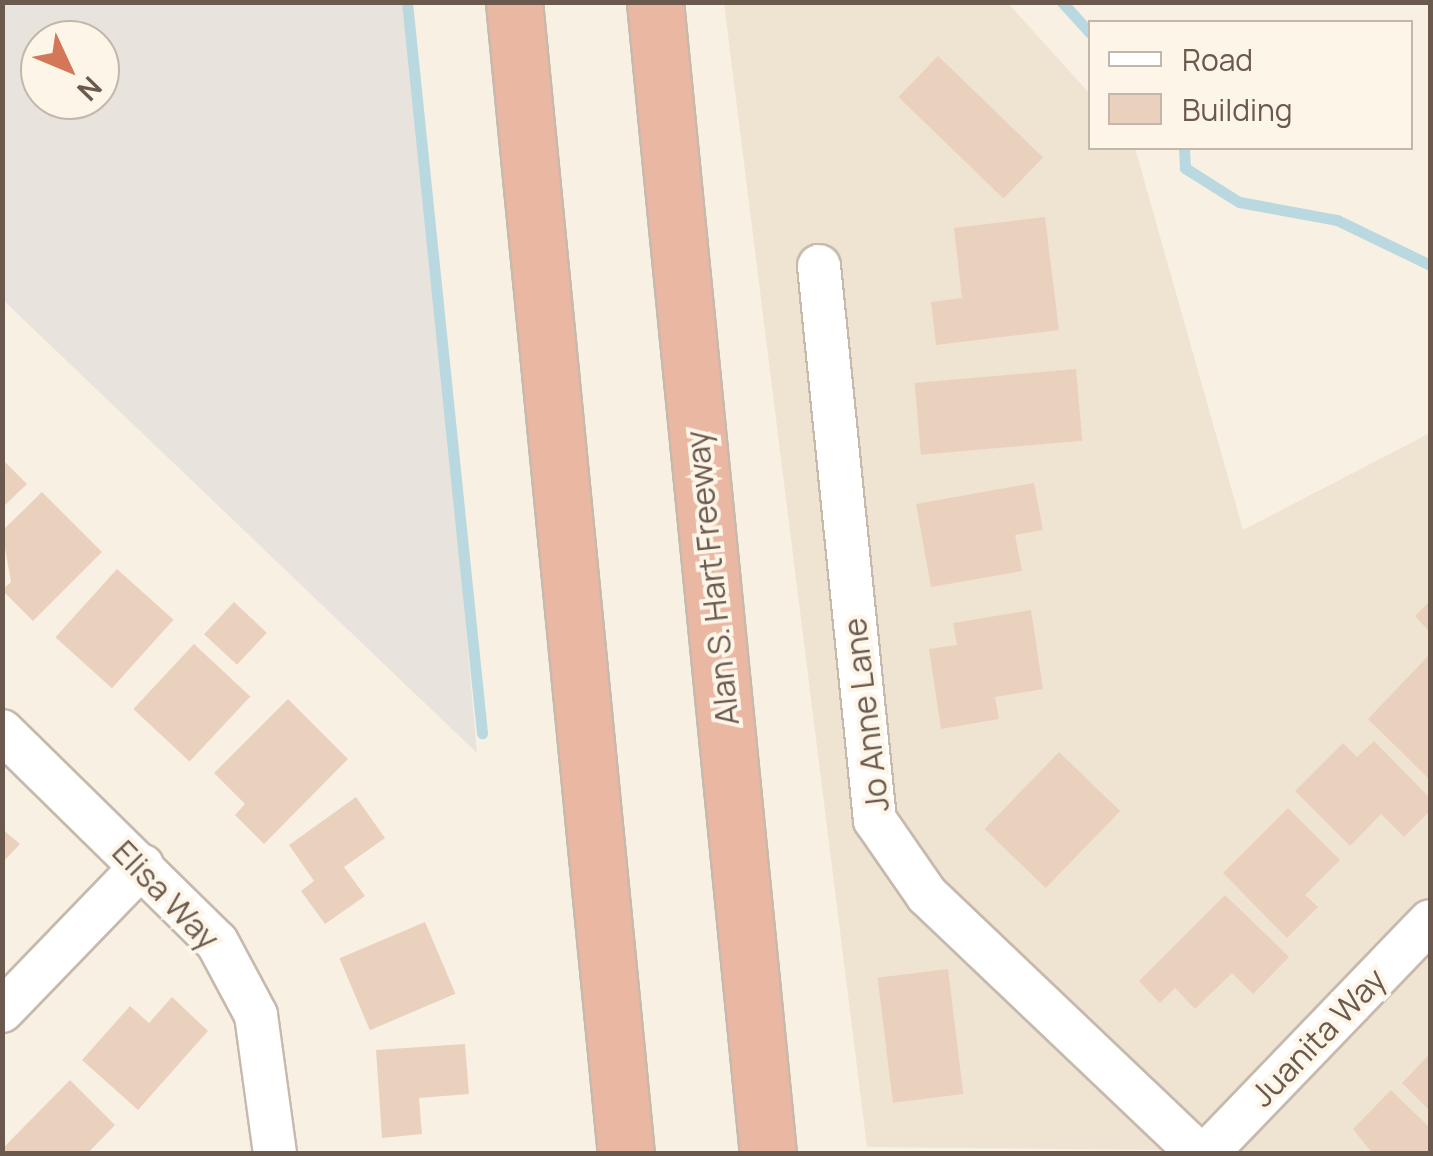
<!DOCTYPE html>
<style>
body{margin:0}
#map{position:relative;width:1433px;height:1156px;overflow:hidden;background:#f8f1e3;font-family:Manrope,sans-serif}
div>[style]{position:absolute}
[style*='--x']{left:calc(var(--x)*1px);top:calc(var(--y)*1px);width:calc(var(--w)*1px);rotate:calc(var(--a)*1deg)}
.residential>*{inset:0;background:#efe3d2}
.industrial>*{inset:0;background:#e8e3dd}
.stream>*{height:11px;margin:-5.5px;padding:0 5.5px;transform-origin:5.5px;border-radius:5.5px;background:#bad8df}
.building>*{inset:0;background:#ead1be;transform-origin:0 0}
.roads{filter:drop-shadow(2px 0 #c7b9ac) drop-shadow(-2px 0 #c7b9ac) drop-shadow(0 2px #c7b9ac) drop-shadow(0 -2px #c7b9ac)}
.minor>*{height:42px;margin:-21px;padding:0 21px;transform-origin:21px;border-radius:21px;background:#fff}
.motorway>*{height:55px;margin:-27.5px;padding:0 27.5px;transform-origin:27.5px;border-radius:27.5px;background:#eab7a2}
span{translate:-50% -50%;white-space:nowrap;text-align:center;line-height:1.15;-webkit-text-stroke:8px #fcf5e8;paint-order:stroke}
.street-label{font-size:32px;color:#6c594d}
.frame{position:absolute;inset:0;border:5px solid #6c594d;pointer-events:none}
.legend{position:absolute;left:1088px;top:20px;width:325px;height:130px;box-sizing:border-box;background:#fcf5e8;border:2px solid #c2b7aa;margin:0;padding:12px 18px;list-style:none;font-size:30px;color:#6c594d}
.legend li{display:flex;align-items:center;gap:20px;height:50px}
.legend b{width:50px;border:2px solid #c2b7aa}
.north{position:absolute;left:20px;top:20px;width:100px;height:100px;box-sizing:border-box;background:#fcf5e8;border:2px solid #c2b7aa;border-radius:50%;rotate:134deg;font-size:28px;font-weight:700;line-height:40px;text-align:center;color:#6c594d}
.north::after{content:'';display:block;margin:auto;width:35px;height:45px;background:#d27758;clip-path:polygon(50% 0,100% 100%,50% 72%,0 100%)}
</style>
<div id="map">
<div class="residential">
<i style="clip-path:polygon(724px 3px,1008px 3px,1090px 94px,1090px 148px,1135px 148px,1243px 530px,1430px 433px,1430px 1153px,867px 1147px)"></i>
</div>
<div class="industrial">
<i style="clip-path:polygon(evenodd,2px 3px,411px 3px,477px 753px,3px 300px,2px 3px,40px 40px,100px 40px,100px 100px,40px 100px,40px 40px)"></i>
</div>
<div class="stream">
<i style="--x:407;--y:2;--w:735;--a:84.14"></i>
<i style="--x:1062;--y:2;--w:42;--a:47.9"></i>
<i style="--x:1184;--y:148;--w:20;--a:87"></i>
<i style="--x:1185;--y:168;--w:64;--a:32.2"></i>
<i style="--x:1239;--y:202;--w:100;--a:10.4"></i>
<i style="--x:1337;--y:220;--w:103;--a:25.8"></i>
</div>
<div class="building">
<i style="left:938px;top:56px;width:146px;height:57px;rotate:44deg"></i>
<i style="clip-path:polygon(1045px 217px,1059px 330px,936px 345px,931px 302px,962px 298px,954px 228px)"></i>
<i style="left:1076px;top:369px;width:72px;height:162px;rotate:85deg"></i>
<i style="clip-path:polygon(2px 459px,27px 484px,2px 508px)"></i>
<i style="clip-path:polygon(1034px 483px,1043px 530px,1015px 535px,1022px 571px,931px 587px,916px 504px)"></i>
<i style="clip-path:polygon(42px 492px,102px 552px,33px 621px,2px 590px,11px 582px,2px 531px)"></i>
<i style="left:117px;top:569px;width:76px;height:92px;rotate:42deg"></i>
<i style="clip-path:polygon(1430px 601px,1430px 632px,1415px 616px)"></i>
<i style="left:234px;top:602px;width:45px;height:44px;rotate:43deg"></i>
<i style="clip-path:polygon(1031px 610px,1043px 689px,995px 697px,999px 719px,941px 729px,929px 649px,957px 645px,953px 623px)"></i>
<i style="left:194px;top:644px;width:77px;height:89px;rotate:43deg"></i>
<i style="clip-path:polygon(1430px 654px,1430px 780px,1368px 719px)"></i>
<i style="clip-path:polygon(288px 699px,348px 759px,264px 844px,235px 815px,245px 804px,214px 773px)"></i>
<i style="clip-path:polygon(1374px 741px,1430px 798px,1430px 811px,1404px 837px,1381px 814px,1350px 846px,1295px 791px,1343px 743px,1357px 757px)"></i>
<i style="left:1059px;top:752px;width:85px;height:107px;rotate:44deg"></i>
<i style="clip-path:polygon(356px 797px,385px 838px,344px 867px,365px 896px,325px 924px,301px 891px,314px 881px,289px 845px)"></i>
<i style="clip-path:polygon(1288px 808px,1340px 860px,1305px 895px,1318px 907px,1287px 938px,1223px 873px)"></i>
<i style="clip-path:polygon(2px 829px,20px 844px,2px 863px)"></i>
<i style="clip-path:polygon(1225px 895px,1289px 957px,1253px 994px,1232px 973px,1195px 1009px,1175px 988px,1160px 1003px,1139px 981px)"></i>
<i style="left:425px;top:922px;width:78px;height:93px;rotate:67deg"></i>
<i style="left:948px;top:969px;width:126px;height:71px;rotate:83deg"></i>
<i style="clip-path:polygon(172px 997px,208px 1031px,138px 1110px,82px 1060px,130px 1006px,149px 1023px)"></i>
<i style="clip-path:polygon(465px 1044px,469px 1094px,419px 1098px,422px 1134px,382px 1138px,376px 1050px)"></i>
<i style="clip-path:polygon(1430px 1054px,1430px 1111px,1402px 1083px)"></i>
<i style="clip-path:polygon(70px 1080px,115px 1125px,87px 1154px,9px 1154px,3px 1148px)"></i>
<i style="clip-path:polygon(1391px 1090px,1430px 1128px,1430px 1154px,1373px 1154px,1353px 1129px)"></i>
</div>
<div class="roads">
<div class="minor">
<i style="--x:819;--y:266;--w:557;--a:84.23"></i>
<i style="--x:875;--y:820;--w:91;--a:55.3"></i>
<i style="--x:927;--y:895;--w:376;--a:43.6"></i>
<i style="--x:2;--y:731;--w:301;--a:44.5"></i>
<i style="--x:217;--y:942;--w:83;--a:61.9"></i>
<i style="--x:256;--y:1015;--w:140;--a:82.2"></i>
<i style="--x:2;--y:1011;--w:202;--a:-46"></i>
<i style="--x:1206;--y:1154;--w:323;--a:-46.1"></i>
</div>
<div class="motorway">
<i style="--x:514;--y:2;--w:1157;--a:84.45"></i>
<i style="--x:655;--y:2;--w:1158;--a:84.4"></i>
</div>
</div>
<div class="street-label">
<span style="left:712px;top:578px;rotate:-96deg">Alan S. Hart Freeway</span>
<span style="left:866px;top:715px;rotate:-97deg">Jo Anne Lane</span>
<span style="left:166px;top:895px;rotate:46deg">Elisa Way</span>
<span style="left:1318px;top:1037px;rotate:-46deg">Juanita Way</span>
</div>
<div class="frame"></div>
<ul class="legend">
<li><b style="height:12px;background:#fff"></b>Road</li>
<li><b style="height:28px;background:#ead1be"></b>Building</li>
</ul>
<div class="north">N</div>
</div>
